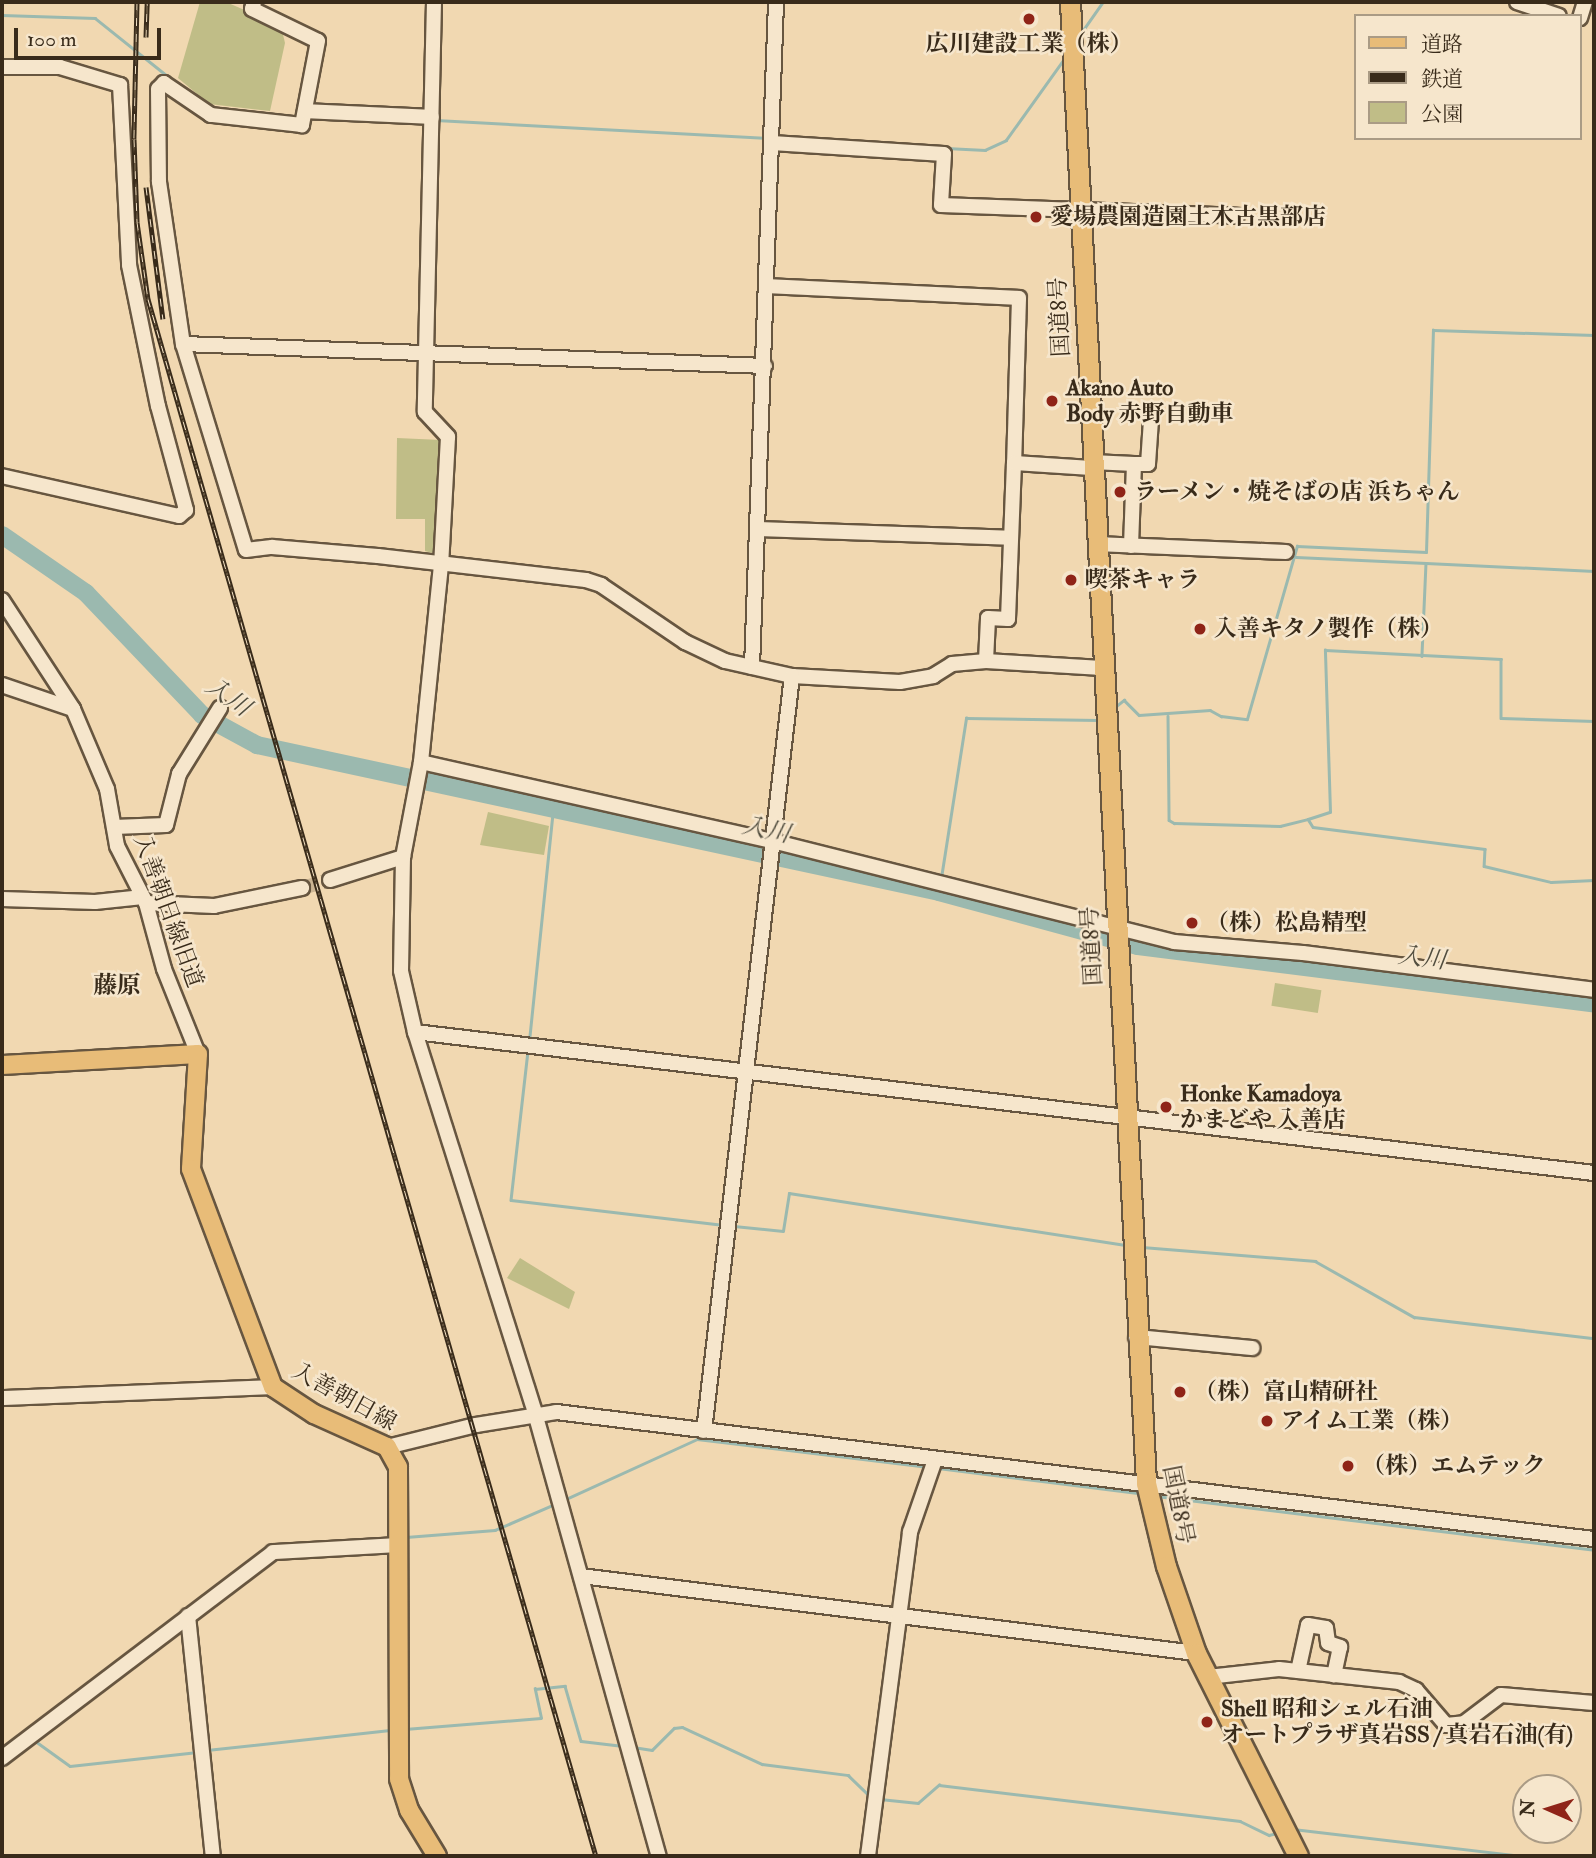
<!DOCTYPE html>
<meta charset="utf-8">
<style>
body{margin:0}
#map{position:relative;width:1596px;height:1858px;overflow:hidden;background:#f1d8b1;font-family:"IM FELL Double Pica","Noto Serif JP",serif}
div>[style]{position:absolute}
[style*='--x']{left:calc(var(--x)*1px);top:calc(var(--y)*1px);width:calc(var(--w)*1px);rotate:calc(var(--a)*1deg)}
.green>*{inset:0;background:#c0bd87;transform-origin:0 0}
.stream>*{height:2.5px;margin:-1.25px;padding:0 1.25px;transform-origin:1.25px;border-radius:1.25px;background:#9bb9af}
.river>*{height:18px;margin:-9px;padding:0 9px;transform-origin:9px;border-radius:9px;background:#9bb9af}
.minor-tunnel>*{height:14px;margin-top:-7px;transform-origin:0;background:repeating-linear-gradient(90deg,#ccb593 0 14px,transparent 0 21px)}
.roads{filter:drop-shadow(2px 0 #675640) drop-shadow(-2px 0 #675640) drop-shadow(0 2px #675640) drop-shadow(0 -2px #675640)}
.minor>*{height:14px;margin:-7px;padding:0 7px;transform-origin:7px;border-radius:7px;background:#f6e6cc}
.major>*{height:18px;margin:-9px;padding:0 9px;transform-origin:9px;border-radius:9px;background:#e8bc78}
.highway>*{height:19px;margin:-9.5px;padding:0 9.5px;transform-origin:9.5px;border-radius:9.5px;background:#e8bc78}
.rail>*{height:5px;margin-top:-2.5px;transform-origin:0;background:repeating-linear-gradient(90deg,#f6e6cc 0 8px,#392b1a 0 16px);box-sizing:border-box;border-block:2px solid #392b1a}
.dots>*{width:19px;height:19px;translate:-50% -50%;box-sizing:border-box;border:4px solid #f6e6cc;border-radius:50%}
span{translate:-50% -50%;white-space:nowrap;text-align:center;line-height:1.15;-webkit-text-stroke:5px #f6e6cc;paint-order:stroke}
.poi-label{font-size:23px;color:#392b1a;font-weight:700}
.left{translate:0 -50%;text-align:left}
.street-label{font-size:23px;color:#392b1a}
.water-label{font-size:24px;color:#524e3f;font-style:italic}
.neighbourhood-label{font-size:24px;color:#392b1a;font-weight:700}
.frame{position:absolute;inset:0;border:4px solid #392b1a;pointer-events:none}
.legend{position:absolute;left:1354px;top:14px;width:228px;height:126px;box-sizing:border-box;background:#f6e6cc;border:2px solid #aa9b85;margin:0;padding:9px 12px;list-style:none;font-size:21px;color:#392b1a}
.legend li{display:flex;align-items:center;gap:14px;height:35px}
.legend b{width:35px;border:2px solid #aa9b85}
.north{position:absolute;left:1512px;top:1774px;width:70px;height:70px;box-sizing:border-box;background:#f6e6cc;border:2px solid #aa9b85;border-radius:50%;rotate:273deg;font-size:19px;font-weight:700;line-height:28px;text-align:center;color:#392b1a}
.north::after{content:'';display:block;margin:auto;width:24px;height:32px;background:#8f2418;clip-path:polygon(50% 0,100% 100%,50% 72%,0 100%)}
.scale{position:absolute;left:14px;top:28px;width:147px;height:32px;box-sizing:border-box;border:4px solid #392b1a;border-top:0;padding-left:9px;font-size:21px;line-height:24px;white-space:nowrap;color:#392b1a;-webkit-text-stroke:5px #f6e6cc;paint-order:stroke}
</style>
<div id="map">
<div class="green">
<i style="clip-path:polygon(200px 2px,226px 2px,281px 26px,285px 43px,270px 111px,209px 104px,178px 78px)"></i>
<i style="clip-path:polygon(397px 438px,441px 440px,436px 554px,425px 551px,425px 519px,396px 519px)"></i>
<i style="clip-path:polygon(488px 812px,549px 826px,544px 855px,480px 845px)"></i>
<i style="left:1275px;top:983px;width:47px;height:23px;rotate:9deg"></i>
<i style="clip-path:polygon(520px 1258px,575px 1292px,569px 1309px,507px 1278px)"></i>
</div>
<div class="stream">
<i style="--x:2;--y:15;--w:93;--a:1.8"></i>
<i style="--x:95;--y:18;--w:104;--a:38.7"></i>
<i style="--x:1081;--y:33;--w:38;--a:-55"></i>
<i style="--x:436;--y:120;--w:329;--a:3.1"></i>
<i style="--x:946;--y:148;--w:39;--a:3"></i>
<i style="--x:985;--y:150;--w:23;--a:-25"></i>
<i style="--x:1006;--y:140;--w:100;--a:-54.4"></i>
<i style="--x:1296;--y:557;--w:130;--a:2.6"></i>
<i style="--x:1426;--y:563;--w:93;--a:92.5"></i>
<i style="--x:1426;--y:563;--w:168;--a:2.7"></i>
<i style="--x:1114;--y:708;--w:13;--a:-39"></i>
<i style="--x:1124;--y:700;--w:21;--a:45"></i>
<i style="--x:1139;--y:715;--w:71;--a:-4"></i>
<i style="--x:1210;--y:710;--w:13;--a:29"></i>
<i style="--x:1221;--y:716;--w:26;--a:7"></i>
<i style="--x:1247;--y:719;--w:180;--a:-73.9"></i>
<i style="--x:1297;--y:546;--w:129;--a:2.7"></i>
<i style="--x:1426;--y:552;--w:222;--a:-88.2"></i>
<i style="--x:1433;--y:330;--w:161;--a:1.8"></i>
<i style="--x:1168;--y:716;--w:104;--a:89.4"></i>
<i style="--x:1169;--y:820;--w:6;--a:31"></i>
<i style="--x:1174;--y:823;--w:106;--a:1.6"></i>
<i style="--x:1280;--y:826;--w:29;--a:-14"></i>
<i style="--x:1308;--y:819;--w:9;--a:58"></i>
<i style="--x:1313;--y:827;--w:173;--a:7.3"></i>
<i style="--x:1485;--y:849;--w:17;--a:93"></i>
<i style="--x:1484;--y:866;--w:69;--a:13.4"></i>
<i style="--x:1551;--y:882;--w:43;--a:-2.7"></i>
<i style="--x:1308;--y:819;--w:23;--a:-18"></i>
<i style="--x:1330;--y:812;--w:162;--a:-91.8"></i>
<i style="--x:1325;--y:650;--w:176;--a:2.9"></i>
<i style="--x:1501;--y:659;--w:59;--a:90"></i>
<i style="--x:1501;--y:718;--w:93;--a:1.8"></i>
<i style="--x:941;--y:878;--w:162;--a:-81.1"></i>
<i style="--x:966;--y:718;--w:132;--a:0.9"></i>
<i style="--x:529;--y:1041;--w:233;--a:-84.1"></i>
<i style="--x:528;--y:1051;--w:150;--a:96.5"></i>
<i style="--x:511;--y:1200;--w:214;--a:6.7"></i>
<i style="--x:734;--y:1226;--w:49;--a:5.8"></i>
<i style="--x:783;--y:1231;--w:38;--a:-81"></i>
<i style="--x:789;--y:1193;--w:340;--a:8.8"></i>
<i style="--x:1142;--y:1247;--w:174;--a:4.6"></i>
<i style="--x:1315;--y:1261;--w:114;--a:29.5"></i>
<i style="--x:1414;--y:1317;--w:181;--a:6.7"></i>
<i style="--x:938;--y:1468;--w:203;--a:7.1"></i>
<i style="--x:1156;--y:1496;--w:441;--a:7"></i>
<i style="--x:564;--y:1500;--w:146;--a:-24.6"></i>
<i style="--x:697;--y:1439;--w:233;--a:6.9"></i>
<i style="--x:406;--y:1537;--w:89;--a:-4.5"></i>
<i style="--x:495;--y:1530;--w:65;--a:-23.4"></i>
<i style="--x:350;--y:1541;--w:43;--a:-4"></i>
<i style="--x:405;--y:1729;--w:136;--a:-4.6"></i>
<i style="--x:541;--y:1718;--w:30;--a:-102"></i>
<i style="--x:535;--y:1689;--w:30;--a:-6"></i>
<i style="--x:565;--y:1686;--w:57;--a:73.8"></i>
<i style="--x:581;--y:1741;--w:42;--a:6.8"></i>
<i style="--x:34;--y:1740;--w:44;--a:35.8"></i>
<i style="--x:70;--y:1766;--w:128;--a:-6.3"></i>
<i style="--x:633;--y:1747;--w:19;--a:9"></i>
<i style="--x:652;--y:1750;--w:31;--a:-45"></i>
<i style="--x:674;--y:1728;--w:8;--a:-7"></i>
<i style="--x:682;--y:1727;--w:88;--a:24.8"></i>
<i style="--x:762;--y:1764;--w:87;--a:7.3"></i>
<i style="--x:848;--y:1775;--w:30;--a:44"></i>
<i style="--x:207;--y:1750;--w:186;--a:-6.2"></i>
<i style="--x:880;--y:1799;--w:38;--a:6"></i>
<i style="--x:918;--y:1803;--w:28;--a:-41"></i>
<i style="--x:939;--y:1785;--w:303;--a:6.8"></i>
<i style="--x:1240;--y:1821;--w:32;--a:26"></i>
<i style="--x:1269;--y:1835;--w:8;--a:-14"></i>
<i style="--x:1293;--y:1829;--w:232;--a:6.7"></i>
</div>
<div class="river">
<i style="--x:2;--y:535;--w:102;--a:34.6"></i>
<i style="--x:86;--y:593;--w:168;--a:46.4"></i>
<i style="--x:202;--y:715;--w:63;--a:28.6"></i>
<i style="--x:257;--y:745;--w:698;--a:12.16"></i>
<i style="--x:939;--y:892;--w:206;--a:15.2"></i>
<i style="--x:1138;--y:946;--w:460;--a:7.2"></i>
</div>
<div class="minor-tunnel">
<i style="--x:302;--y:888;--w:29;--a:-16"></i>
</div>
<div class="roads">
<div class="minor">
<i style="--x:254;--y:2;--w:7;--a:106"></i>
<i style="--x:252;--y:9;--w:73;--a:25.9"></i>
<i style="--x:318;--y:41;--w:86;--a:100.8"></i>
<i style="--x:302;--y:125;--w:92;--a:-173.7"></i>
<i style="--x:211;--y:115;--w:57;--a:-145.8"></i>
<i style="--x:164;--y:83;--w:8;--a:135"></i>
<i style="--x:158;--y:89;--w:93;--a:89.4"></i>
<i style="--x:159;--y:182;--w:164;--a:81.6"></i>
<i style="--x:183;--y:344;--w:215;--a:73"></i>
<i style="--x:246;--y:550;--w:26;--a:-7"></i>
<i style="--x:272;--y:547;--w:106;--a:4.9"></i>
<i style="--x:378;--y:556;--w:209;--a:6.6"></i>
<i style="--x:586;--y:580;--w:16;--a:18"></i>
<i style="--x:601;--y:585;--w:102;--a:34.2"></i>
<i style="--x:685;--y:642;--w:44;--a:25.4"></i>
<i style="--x:725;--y:661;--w:69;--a:12.6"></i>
<i style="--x:792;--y:676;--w:108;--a:3.2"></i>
<i style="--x:900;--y:682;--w:34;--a:-10"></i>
<i style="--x:933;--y:676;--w:22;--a:-32"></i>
<i style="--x:952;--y:664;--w:34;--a:-5"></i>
<i style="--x:986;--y:661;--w:116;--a:3.5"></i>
<i style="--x:434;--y:2;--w:410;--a:91.3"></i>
<i style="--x:425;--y:412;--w:34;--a:47"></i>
<i style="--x:448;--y:437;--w:128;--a:93.1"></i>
<i style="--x:441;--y:565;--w:198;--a:95.8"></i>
<i style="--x:421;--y:762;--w:97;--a:100.7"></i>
<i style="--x:403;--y:857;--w:114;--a:91"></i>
<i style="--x:401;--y:971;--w:63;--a:77.1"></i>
<i style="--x:415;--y:1032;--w:399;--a:72.5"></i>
<i style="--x:535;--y:1413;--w:460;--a:74.4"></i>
<i style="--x:1517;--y:2;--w:44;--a:18.4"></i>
<i style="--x:1580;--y:18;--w:17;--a:-73"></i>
<i style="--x:2;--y:67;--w:58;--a:0"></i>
<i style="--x:60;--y:67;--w:63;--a:16.7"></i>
<i style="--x:120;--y:85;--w:180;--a:87.1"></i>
<i style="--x:129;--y:265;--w:144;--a:78.4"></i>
<i style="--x:158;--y:406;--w:108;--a:74.9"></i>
<i style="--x:186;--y:510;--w:9;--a:139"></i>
<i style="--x:179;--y:516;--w:181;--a:-167.3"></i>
<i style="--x:305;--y:111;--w:127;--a:2.7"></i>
<i style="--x:772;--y:143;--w:172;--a:3.7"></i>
<i style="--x:944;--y:154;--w:51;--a:93.4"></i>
<i style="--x:941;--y:205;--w:296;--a:2.1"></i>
<i style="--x:767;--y:286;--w:252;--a:2.7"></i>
<i style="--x:1019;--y:298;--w:165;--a:91.7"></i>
<i style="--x:183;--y:344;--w:582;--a:2.16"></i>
<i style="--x:1092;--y:462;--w:42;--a:2.7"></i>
<i style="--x:1134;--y:464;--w:82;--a:92.1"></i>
<i style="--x:1134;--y:464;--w:14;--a:0"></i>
<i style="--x:1148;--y:464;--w:44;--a:-86.1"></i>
<i style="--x:758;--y:529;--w:252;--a:2"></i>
<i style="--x:1096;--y:544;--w:190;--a:2.4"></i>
<i style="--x:2;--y:600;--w:130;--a:56.9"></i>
<i style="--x:73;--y:709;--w:87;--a:67"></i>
<i style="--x:107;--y:789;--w:58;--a:80"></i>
<i style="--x:117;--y:846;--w:64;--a:63"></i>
<i style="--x:146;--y:903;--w:68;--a:74.7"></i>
<i style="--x:164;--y:969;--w:92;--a:68.2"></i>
<i style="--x:986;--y:661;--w:43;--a:-87.3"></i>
<i style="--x:988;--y:618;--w:20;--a:3"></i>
<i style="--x:1008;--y:619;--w:156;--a:-87.8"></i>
<i style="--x:1014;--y:463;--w:78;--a:3.7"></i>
<i style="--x:752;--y:667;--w:665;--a:-87.93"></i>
<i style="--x:2;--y:685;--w:75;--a:18.7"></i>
<i style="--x:421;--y:762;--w:360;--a:12.7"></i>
<i style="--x:772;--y:841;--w:414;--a:14.1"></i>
<i style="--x:1174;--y:942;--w:129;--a:4.9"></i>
<i style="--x:1303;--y:953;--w:293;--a:7.2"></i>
<i style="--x:114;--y:827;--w:52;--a:-2.2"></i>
<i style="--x:166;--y:825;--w:53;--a:-75.7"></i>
<i style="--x:179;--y:774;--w:78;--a:-58.2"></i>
<i style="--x:330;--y:880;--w:77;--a:-17.5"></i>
<i style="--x:2;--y:899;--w:93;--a:1.8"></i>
<i style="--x:95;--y:902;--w:48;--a:-5.9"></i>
<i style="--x:146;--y:903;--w:68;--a:2.5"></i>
<i style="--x:214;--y:906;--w:90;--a:-11.6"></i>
<i style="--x:415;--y:1032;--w:1187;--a:6.82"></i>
<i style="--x:1136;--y:1337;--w:117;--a:5.4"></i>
<i style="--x:2;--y:1398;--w:271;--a:-2.3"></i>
<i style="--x:704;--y:1431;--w:760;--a:-83.35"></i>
<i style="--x:387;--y:1447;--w:92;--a:-13.9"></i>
<i style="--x:476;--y:1425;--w:81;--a:-9.2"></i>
<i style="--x:556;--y:1412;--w:1046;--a:6.98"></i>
<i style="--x:581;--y:1576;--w:620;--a:7.14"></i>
<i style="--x:188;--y:1616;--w:241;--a:84.1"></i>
<i style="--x:1298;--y:1671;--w:47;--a:-77.7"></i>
<i style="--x:1308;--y:1625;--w:18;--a:9"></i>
<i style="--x:1326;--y:1628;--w:15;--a:82"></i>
<i style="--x:1328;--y:1643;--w:13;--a:18"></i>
<i style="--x:1340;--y:1647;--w:29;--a:102"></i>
<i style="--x:1208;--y:1677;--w:71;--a:-6.4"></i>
<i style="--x:1279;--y:1669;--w:121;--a:6.2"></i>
<i style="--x:1399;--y:1682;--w:19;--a:25"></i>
<i style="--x:1416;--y:1690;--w:46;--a:49.4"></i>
<i style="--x:1446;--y:1725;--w:18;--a:-6"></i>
<i style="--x:1464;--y:1723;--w:46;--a:-37.1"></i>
<i style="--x:1501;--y:1695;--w:93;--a:4.9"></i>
<i style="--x:2;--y:1758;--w:340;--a:-37.2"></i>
<i style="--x:273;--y:1552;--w:127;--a:-3.2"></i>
<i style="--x:868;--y:1856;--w:327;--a:-82.6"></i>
<i style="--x:910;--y:1532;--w:76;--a:-70.9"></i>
</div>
<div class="major">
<i style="--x:2;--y:1065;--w:196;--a:-3.2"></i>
<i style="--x:198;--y:1054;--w:115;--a:93.5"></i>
<i style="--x:191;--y:1169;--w:233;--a:69.4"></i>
<i style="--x:273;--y:1387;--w:49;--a:33.4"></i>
<i style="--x:314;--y:1414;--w:80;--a:24.3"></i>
<i style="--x:387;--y:1447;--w:23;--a:61"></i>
<i style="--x:398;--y:1467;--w:312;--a:89.8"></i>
<i style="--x:399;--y:1779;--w:33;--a:72"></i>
<i style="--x:409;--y:1810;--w:54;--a:58.7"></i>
</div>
<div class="highway">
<i style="--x:1070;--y:2;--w:1483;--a:87.06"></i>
<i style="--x:1146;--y:1483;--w:85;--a:76.5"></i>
<i style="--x:1166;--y:1566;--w:92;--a:71"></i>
<i style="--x:1196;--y:1653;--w:227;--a:63.3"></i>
</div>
</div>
<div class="rail">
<i style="--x:137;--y:2;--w:137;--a:91.3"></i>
<i style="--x:134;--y:139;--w:83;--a:87.9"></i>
<i style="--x:137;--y:222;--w:78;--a:81.9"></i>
<i style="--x:148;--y:299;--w:1620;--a:73.95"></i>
<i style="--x:146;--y:37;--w:35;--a:-88"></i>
<i style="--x:146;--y:187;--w:133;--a:82.7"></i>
</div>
<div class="dots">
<i style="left:1029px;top:19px;background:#8f2418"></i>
<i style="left:1036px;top:217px;background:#8f2418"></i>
<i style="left:1052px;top:401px;background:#8f2418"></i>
<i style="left:1120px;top:492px;background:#8f2418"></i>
<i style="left:1071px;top:580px;background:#8f2418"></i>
<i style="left:1200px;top:629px;background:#8f2418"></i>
<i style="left:1192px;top:923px;background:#8f2418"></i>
<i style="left:1166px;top:1107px;background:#8f2418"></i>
<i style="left:1180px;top:1392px;background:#8f2418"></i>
<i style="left:1267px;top:1421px;background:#8f2418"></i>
<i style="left:1348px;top:1466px;background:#8f2418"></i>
<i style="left:1207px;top:1722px;background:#8f2418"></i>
</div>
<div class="poi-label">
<span style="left:1029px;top:44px">広川建設工業（株）</span>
<span class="left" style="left:1050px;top:217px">愛場農園造園土木古黒部店</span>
<span class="left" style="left:1066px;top:401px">Akano Auto<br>Body 赤野自動車</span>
<span class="left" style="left:1134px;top:492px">ラーメン・焼そばの店 浜ちゃん</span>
<span class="left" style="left:1085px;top:580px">喫茶キャラ</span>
<span class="left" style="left:1214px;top:629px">入善キタノ製作（株）</span>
<span class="left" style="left:1206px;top:923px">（株）松島精型</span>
<span class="left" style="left:1180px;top:1107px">Honke Kamadoya<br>かまどや 入善店</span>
<span class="left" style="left:1194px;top:1392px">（株）富山精研社</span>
<span class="left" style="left:1281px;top:1421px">アイム工業（株）</span>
<span class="left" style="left:1362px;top:1466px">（株）エムテック</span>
<span class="left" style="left:1221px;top:1722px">Shell 昭和シェル石油<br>オートプラザ真岩SS / 真岩石油(有)</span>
</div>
<div class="street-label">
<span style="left:1060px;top:317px;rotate:-93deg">国道8号</span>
<span style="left:168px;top:911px;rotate:70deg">入善朝日線旧道</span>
<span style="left:1092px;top:946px;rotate:-93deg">国道8号</span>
<span style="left:344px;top:1397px;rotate:29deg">入善朝日線</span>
<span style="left:1178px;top:1505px;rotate:79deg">国道8号</span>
</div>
<div class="water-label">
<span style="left:228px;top:697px;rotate:35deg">入川</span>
<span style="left:766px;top:830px;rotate:12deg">入川</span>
<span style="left:1422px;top:958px;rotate:7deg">入川</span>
</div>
<div class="neighbourhood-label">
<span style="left:117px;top:986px">藤原</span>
</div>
<div class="frame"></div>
<ul class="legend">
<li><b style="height:9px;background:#e8bc78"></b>道路</li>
<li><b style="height:9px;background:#392b1a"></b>鉄道</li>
<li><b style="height:19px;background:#c0bd87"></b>公園</li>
</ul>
<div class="north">N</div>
<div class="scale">100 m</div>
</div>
